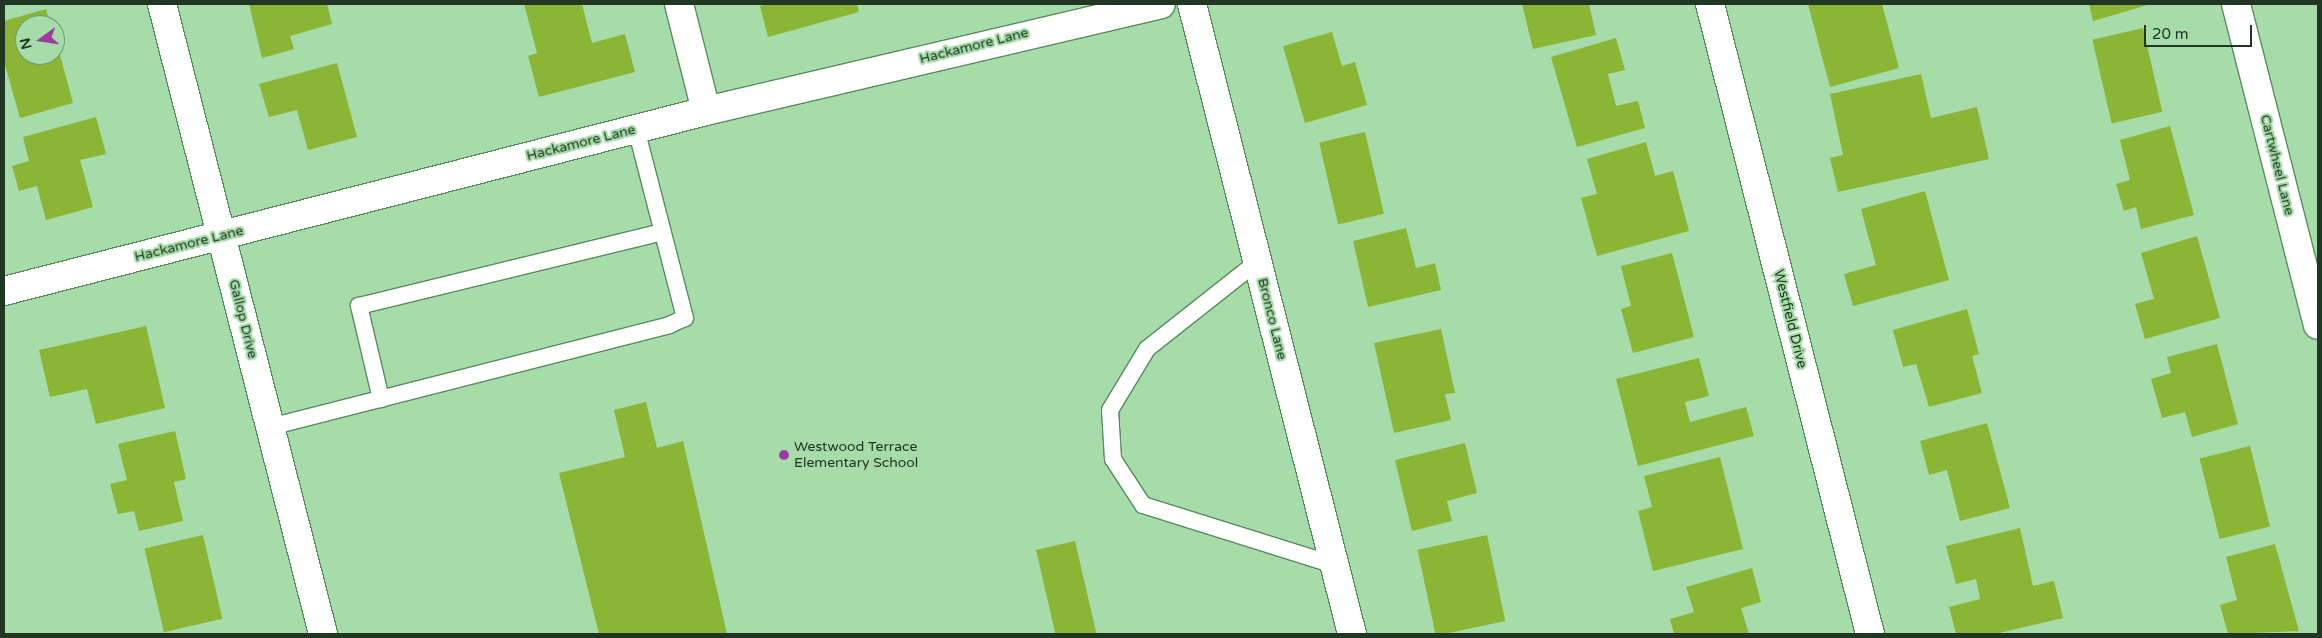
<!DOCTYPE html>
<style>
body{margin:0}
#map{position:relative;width:2322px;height:638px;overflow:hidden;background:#a6dca9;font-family:"Varela Round",sans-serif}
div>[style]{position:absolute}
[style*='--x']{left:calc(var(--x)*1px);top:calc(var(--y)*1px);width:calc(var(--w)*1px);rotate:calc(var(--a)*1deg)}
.building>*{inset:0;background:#8bb534;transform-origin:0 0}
.roads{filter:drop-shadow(1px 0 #588b5c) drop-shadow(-1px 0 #588b5c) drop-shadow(0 1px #588b5c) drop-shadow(0 -1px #588b5c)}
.lane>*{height:16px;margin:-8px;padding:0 8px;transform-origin:8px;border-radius:8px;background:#fff}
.street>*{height:28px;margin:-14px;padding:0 14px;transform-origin:14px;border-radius:14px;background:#fff}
.dots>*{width:14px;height:14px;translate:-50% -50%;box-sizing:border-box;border:2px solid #a6dca9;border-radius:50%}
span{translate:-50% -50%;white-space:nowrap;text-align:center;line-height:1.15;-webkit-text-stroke:4.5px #a6dca9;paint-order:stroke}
.street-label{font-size:14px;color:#223723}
.poi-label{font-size:14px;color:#223723}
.left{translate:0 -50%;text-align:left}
.frame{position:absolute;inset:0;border:5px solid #223723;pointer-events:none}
.north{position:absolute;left:15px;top:15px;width:50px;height:50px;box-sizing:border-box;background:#a6dca9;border:1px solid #719a73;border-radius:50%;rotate:256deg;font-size:14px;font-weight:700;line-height:20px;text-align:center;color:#223723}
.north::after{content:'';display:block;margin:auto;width:18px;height:22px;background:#9d3ba2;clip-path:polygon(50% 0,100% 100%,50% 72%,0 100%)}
.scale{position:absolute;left:2144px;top:25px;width:108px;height:22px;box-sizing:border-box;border:2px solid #223723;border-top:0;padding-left:6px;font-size:15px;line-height:18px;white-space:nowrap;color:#223723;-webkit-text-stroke:4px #a6dca9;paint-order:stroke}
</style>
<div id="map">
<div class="building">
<i style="clip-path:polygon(249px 4px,327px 4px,332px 24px,290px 36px,294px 49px,262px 58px)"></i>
<i style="clip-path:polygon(524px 4px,582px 4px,592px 43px,625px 34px,635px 72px,539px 97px,528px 56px,537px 53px)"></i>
<i style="clip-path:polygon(768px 4px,857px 4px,859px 12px,768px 37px,760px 6px)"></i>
<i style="clip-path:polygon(1522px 4px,1589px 4px,1596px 35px,1533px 49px)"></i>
<i style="clip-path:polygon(1808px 4px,1882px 4px,1899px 68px,1830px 87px)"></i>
<i style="clip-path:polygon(2089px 4px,2151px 4px,2093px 21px)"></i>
<i style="clip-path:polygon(46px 9px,51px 25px,25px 25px,25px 55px,55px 55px,56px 40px,73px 103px,20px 118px,4px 61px,4px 21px)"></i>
<i style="left:2143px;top:28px;width:86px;height:52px;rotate:77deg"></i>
<i style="clip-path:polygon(1332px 32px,1342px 66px,1355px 62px,1367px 105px,1305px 123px,1283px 46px)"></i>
<i style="clip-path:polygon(1616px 38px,1625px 70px,1608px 74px,1616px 106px,1638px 101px,1645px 128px,1577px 147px,1551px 57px)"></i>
<i style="clip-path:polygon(337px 63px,357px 137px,308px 150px,297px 110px,269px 117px,259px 84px)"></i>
<i style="clip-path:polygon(1921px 74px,1931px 118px,1977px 107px,1989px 159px,1838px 192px,1830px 158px,1843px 155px,1830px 94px)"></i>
<i style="clip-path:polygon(96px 117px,106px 154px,80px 160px,93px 207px,46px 220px,37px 186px,19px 191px,12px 166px,29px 161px,23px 137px)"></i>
<i style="clip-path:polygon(2170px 126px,2194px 215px,2141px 229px,2136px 207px,2124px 211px,2116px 184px,2130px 180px,2120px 140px)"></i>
<i style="left:1365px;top:132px;width:84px;height:47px;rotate:77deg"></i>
<i style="clip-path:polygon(1646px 142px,1655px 176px,1673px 171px,1689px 231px,1597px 256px,1581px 198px,1597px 194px,1587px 159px)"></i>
<i style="clip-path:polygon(1925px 191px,1949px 280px,1853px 306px,1844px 274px,1876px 265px,1861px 209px)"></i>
<i style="clip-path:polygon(1406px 228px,1416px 268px,1435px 263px,1441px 290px,1368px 307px,1353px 241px)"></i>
<i style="clip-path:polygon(2197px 236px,2220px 318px,2145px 339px,2135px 304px,2154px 299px,2141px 253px)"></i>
<i style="clip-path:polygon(1672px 253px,1694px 337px,1633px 353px,1621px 309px,1631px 306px,1621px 266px)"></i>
<i style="clip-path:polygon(1967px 309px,1979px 354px,1972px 356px,1982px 393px,1929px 407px,1916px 364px,1903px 367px,1893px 330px)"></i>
<i style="clip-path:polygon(146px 326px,165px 408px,96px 424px,87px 389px,50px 397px,39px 350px)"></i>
<i style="clip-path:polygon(1441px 329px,1455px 393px,1445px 394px,1451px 420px,1394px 433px,1374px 343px)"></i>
<i style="clip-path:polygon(2217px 344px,2238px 424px,2192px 437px,2185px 412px,2162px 418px,2151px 379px,2171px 373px,2167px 357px)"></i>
<i style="clip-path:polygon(1699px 358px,1709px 396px,1685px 402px,1690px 422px,1746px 407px,1754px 436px,1638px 466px,1616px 379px)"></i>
<i style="clip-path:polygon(646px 402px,657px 448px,683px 441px,727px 634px,599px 634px,559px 473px,625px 457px,614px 410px)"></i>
<i style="clip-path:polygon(1987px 423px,2010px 508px,1960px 521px,1947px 470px,1929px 475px,1920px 441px)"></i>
<i style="clip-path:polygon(175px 431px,186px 479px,174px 482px,183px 521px,139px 531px,134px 511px,118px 514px,110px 484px,127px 480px,118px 444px)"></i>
<i style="clip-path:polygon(1465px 443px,1477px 493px,1447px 501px,1452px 521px,1412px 531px,1395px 460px)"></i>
<i style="left:2250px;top:446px;width:83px;height:52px;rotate:76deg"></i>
<i style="clip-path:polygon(1720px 457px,1743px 549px,1653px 571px,1638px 511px,1652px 507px,1644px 476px)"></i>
<i style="clip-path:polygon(2020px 528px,2033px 586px,2054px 581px,2063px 618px,1995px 634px,1956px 634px,1949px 607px,1980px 599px,1976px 579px,1956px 584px,1946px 546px)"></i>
<i style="left:203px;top:535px;width:86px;height:60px;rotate:77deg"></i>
<i style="left:1487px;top:535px;width:88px;height:71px;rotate:78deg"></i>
<i style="left:1075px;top:541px;width:96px;height:40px;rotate:77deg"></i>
<i style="clip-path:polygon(2275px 544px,2299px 631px,2228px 634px,2220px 605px,2237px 600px,2226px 557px)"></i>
<i style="clip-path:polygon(1752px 568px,1761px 602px,1741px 608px,1749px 634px,1674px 634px,1670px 619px,1694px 612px,1686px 587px)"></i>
</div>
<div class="roads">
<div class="lane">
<i style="--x:1257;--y:262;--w:140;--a:141.7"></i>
<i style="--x:1147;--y:349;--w:71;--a:121.2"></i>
<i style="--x:1110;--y:410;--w:49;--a:86.5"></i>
<i style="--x:1113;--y:459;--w:55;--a:56.9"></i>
<i style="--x:1143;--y:505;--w:201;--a:17.4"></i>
<i style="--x:381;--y:399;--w:96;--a:-103.3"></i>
<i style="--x:359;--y:306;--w:312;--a:-13.7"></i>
<i style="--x:270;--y:427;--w:412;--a:-14.3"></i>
<i style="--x:669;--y:325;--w:17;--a:-24"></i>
<i style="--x:685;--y:318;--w:195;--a:-104.5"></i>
</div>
<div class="street">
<i style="--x:162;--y:4;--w:650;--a:75.66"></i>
<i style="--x:679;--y:4;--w:110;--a:75.8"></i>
<i style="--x:1192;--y:4;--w:650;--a:75.75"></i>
<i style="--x:1710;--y:4;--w:650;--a:75.75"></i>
<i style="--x:2236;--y:4;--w:331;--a:75.7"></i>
<i style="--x:4;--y:291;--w:725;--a:-14.38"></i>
<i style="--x:706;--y:111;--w:467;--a:-13.2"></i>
</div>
</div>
<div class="dots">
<i style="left:784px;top:455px;background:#9d3ba2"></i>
</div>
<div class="street-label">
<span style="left:974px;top:46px;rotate:-14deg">Hackamore Lane</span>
<span style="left:581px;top:143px;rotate:-14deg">Hackamore Lane</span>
<span style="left:2277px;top:165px;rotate:76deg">Cartwheel Lane</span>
<span style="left:189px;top:244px;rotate:-14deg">Hackamore Lane</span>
<span style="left:243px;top:319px;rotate:76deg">Gallop Drive</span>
<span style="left:1272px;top:319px;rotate:76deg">Bronco Lane</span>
<span style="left:1790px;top:319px;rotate:76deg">Westfield Drive</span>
</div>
<div class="poi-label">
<span class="left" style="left:794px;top:455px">Westwood Terrace<br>Elementary School</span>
</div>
<div class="frame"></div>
<div class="north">N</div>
<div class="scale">20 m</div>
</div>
